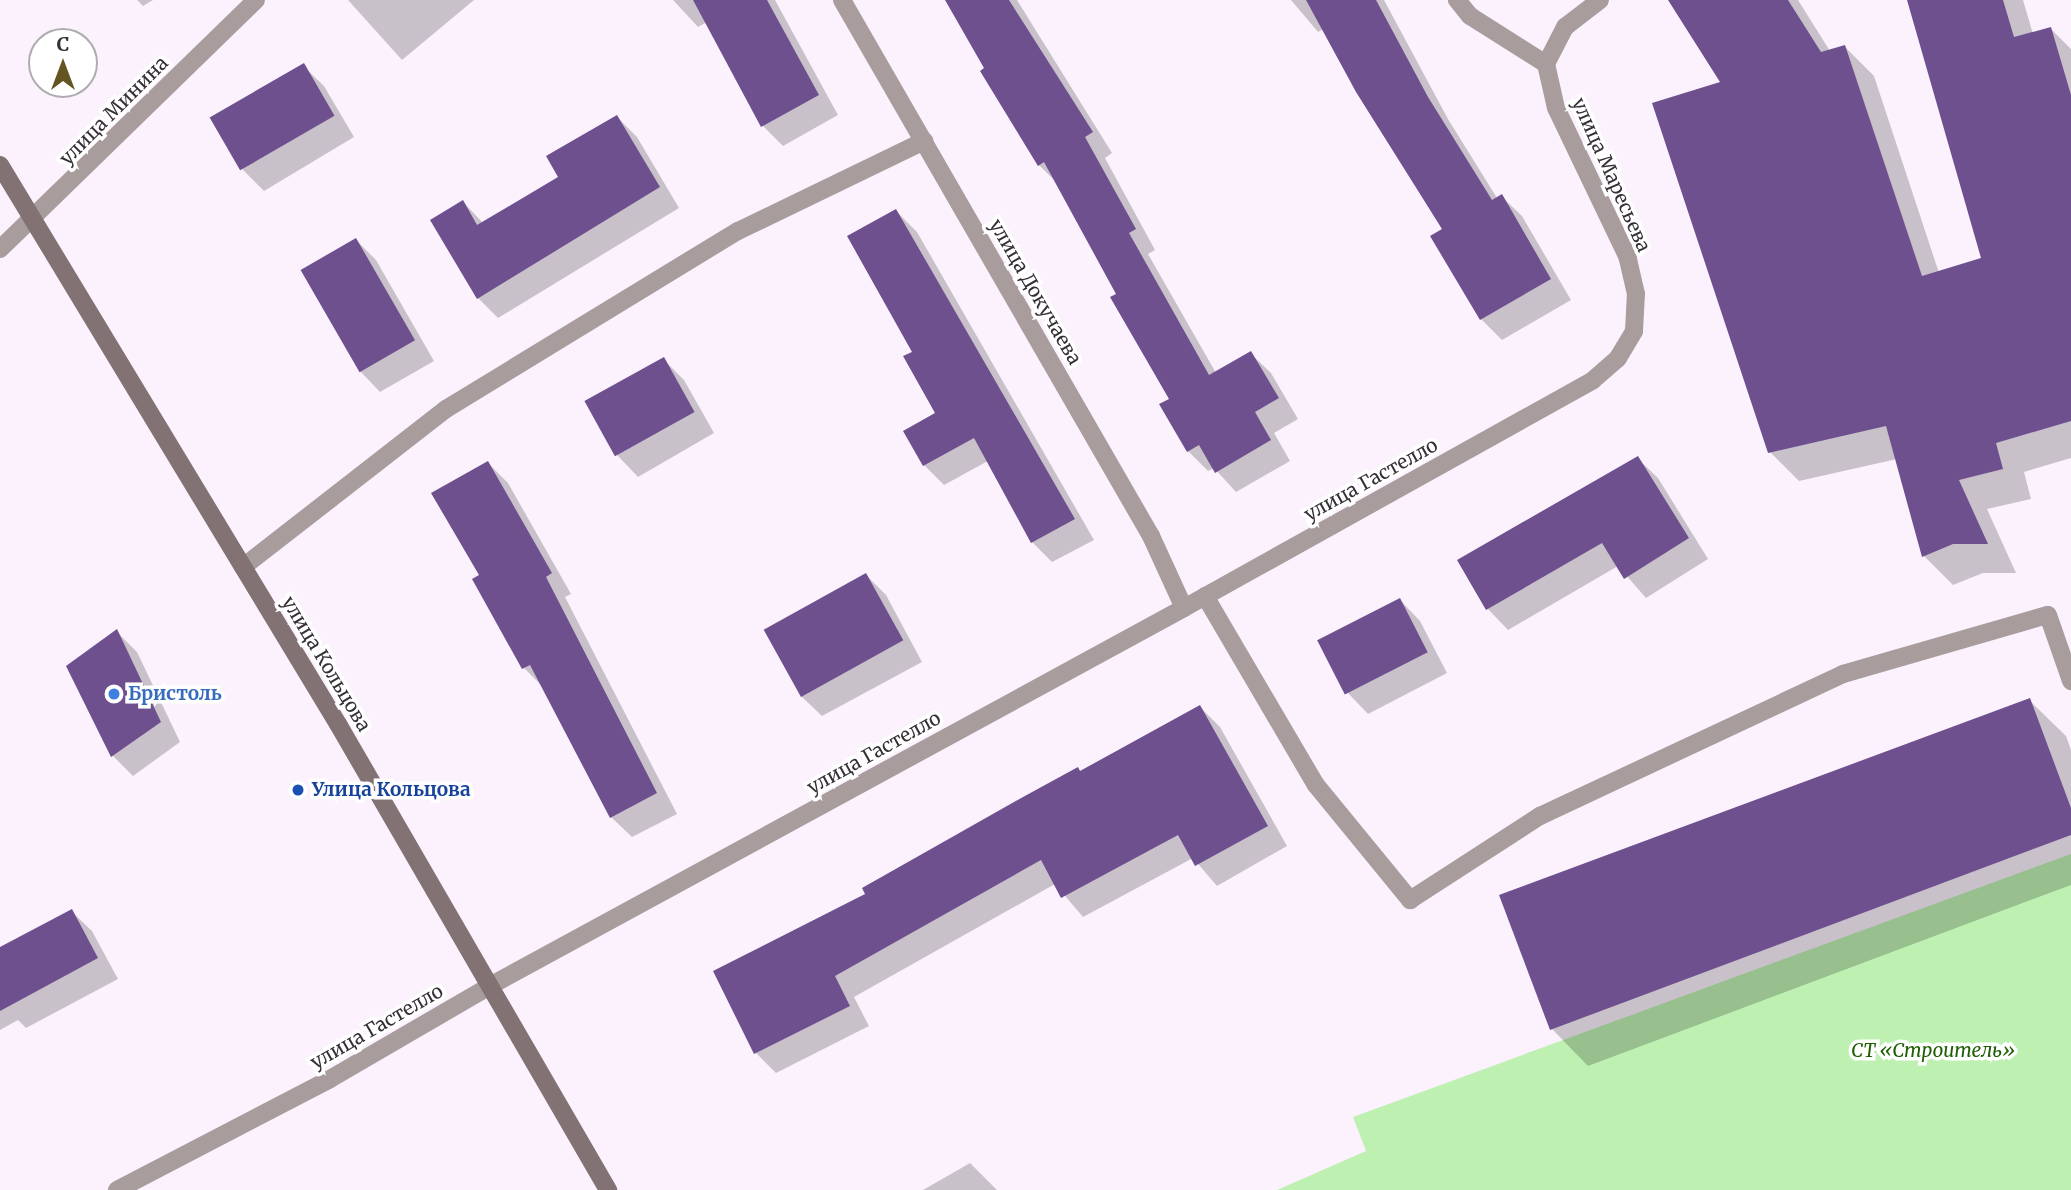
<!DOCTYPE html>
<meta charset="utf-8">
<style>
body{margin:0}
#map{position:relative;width:2071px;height:1190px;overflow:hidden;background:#fbf2fd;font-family:Merriweather,serif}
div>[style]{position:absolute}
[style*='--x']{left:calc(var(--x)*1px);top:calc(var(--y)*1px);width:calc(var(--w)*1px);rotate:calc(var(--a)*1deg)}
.green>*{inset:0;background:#bef0b2}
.shadow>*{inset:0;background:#0003}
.building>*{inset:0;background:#6e508f;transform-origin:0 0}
.lane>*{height:18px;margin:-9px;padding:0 9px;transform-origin:9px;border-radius:9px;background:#a89c9d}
.street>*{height:18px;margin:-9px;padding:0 9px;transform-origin:9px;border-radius:9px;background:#a89c9d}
.secondary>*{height:18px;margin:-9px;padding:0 9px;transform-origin:9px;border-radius:9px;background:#827273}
.dots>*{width:19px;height:19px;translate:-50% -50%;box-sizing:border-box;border:4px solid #fff;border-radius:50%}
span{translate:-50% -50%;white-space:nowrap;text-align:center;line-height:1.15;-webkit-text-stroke:7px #fff;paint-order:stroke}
.street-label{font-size:19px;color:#352f36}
.shop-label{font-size:19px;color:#366cbe;font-weight:700}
.left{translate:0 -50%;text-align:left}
.transit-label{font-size:19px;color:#164399;font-weight:700}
.park-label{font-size:19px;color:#1f5f04;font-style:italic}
.north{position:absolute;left:28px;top:28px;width:70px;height:70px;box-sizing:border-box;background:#fff;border:2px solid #aeacaf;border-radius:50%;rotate:0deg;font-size:19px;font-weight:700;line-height:28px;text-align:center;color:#352f36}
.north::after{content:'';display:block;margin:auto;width:24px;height:32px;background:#655523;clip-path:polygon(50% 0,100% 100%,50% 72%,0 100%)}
</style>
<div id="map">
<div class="green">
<i style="clip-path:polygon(2071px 854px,2071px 1190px,1277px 1190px,1366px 1151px,1353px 1117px)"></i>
</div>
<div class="shadow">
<i style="clip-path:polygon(137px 0,153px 0,143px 6px)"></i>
<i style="clip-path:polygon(348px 0,474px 0,402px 60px)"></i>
<i style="clip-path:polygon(673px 0,775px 0,838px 115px,783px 146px,763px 126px,707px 22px,698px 27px)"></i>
<i style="clip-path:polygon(946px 0,1017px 0,1112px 153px,1105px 158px,1155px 250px,1148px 254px,1216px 373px,1250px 353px,1271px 373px,1298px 419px,1274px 433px,1290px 461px,1236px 492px,1214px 468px,1208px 471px,1188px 451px,1171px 399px,1118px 294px,1057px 183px,1039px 165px)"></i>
<i style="clip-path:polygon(1291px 0,1384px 0,1448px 119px,1497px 198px,1501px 196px,1522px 216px,1571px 300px,1502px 340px,1481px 319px,1433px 236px,1444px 229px,1325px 28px,1318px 32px)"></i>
<i style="clip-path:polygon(1681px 0,1798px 0,1830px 51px,1845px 47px,1874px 76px,1939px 273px,1983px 259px,1909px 0,2023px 0,2033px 34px,2051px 29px,2071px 49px,2071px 458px,2024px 472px,2031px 499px,1987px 509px,2016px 573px,1983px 573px,1953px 585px,1924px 556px,1897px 459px,1799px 481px,1770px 452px,1723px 83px)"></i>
<i style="clip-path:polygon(303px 66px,324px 86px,354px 137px,264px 191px,243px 170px,213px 120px)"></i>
<i style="clip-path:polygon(617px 117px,637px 137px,679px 208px,498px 318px,478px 298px,463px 202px,484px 224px,561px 178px)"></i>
<i style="clip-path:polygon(896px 211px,917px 232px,1094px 540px,1052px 562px,1032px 542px,988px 461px,944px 485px,924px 465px,937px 414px)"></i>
<i style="clip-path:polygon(356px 240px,376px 260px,434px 361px,380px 392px,360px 371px,302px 270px)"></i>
<i style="clip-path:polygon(663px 359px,684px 380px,714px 433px,638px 477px,618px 456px,587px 404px)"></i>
<i style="clip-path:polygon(1637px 458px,1658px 478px,1708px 559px,1646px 598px,1618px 566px,1508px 630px,1488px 609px,1459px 560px)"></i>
<i style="clip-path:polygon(488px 463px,508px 483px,571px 594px,565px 597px,677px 814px,632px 837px,611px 817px,543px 687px,524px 668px,481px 576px)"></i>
<i style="clip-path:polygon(866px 575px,886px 595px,922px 662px,822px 716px,801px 696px)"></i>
<i style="clip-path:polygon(1400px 600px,1420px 621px,1447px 673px,1368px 714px,1348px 693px,1321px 641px)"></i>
<i style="clip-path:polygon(117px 632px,137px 652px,180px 742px,133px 776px,113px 756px)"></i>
<i style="clip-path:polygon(2029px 700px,2066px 736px,2071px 750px,2071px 885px,1588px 1066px,1552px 1029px)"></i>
<i style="clip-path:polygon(1200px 707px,1220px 727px,1287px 846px,1217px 886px,1193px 858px,1083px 917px,1055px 884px,854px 997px,869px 1026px,776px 1073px,756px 1053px,868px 894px)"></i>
<i style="clip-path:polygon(71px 911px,92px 931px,118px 979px,26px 1028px,18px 1020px,0 1030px,0 949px)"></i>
<i style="clip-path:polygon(970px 1163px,997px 1190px,923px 1190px)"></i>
</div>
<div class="building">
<i style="clip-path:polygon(693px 0,767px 0,819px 95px,761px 127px)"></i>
<i style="clip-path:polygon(945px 0,1009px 0,1093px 132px,1085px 137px,1136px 229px,1129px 233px,1209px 375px,1251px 351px,1279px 398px,1255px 412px,1271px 440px,1215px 473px,1199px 445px,1187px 452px,1159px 404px,1169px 399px,1110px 297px,1116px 294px,1044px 162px,1038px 166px,980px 71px,984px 68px)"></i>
<i style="clip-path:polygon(1306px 0,1376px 0,1428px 97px,1492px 200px,1502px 194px,1551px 279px,1480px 320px,1430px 236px,1442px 229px,1356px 92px)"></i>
<i style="clip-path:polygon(1668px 0,1788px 0,1821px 52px,1845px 45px,1922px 276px,1981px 258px,1907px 0,2003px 0,2014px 37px,2051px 27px,2071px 95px,2071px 421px,1996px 443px,2003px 469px,1959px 480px,1988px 544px,1953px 544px,1922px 557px,1886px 426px,1768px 453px,1652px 103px,1720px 82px)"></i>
<i style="left:304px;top:63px;width:61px;height:109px;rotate:60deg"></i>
<i style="clip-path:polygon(617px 115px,660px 187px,477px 299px,430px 220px,463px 200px,477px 225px,558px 177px,546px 156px)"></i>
<i style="clip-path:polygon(896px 209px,1075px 519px,1031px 543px,974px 438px,923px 466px,903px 431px,935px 413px,903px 356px,912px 352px,847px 236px)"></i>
<i style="left:356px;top:238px;width:118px;height:64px;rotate:60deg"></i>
<i style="left:664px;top:357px;width:63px;height:91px;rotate:61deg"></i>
<i style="clip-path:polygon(1638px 456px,1689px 538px,1624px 579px,1602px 543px,1486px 610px,1457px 560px)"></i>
<i style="clip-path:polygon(488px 461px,552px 573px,546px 577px,657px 793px,610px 818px,530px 665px,522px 669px,472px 579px,479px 575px,431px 493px)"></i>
<i style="left:866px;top:573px;width:77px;height:117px;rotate:61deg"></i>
<i style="left:1400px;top:598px;width:61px;height:93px;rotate:63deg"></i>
<i style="clip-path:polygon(117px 629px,161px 722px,111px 757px,66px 666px)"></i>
<i style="clip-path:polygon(2030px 698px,2071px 808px,2071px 835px,1550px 1030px,1499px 895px)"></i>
<i style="clip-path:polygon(1200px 705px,1268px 826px,1195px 866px,1178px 835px,1061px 898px,1041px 860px,835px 976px,850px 1006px,754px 1054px,713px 971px,865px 894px,862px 888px,1023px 797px,1078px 767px,1080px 771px)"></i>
<i style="clip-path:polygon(72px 909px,98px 958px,0 1011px,0 947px)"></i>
</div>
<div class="lane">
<i style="--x:243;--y:567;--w:257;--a:-37.9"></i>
<i style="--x:446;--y:409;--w:342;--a:-31.4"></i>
<i style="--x:738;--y:231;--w:207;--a:-25.8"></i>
<i style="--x:1205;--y:596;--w:219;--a:59.6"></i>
<i style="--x:1316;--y:785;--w:149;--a:50.7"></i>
<i style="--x:1410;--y:900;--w:155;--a:-32.9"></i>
<i style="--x:1540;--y:816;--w:335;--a:-25.1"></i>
<i style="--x:1843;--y:674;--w:213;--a:-16.1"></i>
<i style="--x:2048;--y:615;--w:70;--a:70.8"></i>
</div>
<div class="street">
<i style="--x:842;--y:0;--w:619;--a:60.04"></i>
<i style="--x:1151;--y:536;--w:79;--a:65.4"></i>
<i style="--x:1546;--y:64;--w:42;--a:-62.8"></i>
<i style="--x:1565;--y:27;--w:44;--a:-37.6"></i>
<i style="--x:0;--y:249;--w:357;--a:-44.2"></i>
<i style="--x:117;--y:1190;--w:240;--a:-27.5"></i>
<i style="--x:330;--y:1079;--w:183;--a:-30.2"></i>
<i style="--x:488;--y:987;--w:793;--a:-28.57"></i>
<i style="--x:1184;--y:608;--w:468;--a:-29.1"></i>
<i style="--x:1593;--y:380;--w:33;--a:-41"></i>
<i style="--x:1618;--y:358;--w:31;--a:-59"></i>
<i style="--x:1634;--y:331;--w:37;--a:-87"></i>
<i style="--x:1636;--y:294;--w:37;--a:-103"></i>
<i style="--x:1628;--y:258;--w:166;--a:-115.6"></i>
<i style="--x:1556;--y:108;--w:45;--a:-102.8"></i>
<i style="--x:1546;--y:64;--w:90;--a:-147.7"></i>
<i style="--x:1470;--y:16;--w:21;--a:-129"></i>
</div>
<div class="secondary">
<i style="--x:0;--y:165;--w:653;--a:58.84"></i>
<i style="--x:338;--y:724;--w:539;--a:59.91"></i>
</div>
<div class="dots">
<i style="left:114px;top:694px;background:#3f7fe0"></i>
<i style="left:298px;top:790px;background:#1a4fb4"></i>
</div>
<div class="street-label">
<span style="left:114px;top:111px;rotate:-45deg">улица Минина</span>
<span style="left:1611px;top:175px;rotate:66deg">улица Маресьева</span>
<span style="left:1035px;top:292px;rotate:60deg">улица Докучаева</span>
<span style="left:1371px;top:480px;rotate:-29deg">улица Гастелло</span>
<span style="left:326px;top:664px;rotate:59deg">улица Кольцова</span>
<span style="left:874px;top:753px;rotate:-29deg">улица Гастелло</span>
<span style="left:377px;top:1027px;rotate:-30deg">улица Гастелло</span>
</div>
<div class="shop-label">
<span class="left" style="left:128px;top:694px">Бристоль</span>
</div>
<div class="transit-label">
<span class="left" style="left:312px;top:790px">Улица Кольцова</span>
</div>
<div class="park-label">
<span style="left:1933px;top:1051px">СТ «Строитель»</span>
</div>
<div class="north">С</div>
</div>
